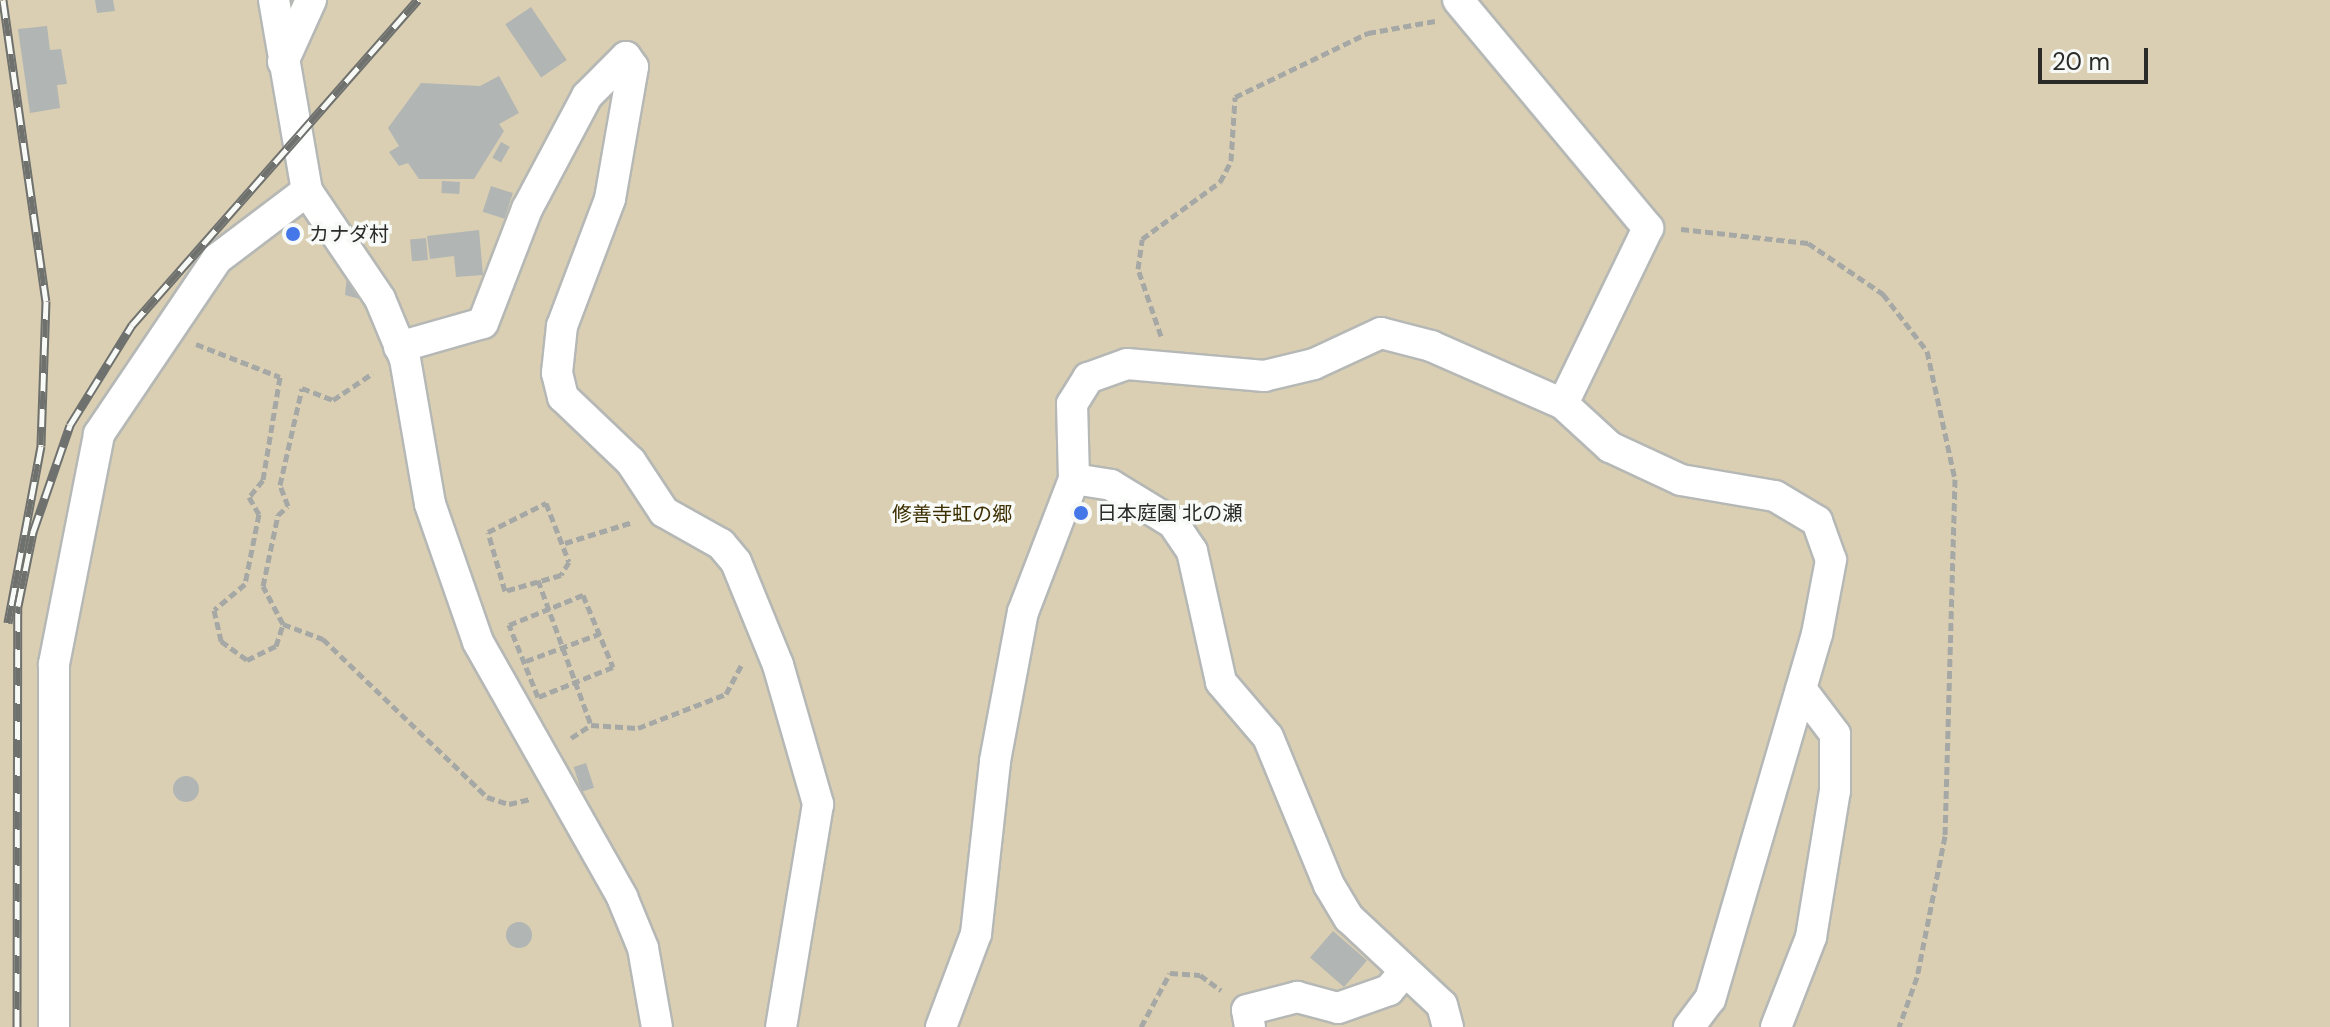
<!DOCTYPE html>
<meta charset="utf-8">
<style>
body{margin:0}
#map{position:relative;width:2330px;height:1027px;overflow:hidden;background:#eaede9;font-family:"DM Sans","Noto Sans JP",sans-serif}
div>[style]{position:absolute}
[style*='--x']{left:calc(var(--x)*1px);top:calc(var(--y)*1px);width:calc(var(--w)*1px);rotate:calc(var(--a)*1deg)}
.green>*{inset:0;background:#dacfb3;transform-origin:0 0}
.building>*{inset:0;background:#b1b5b3;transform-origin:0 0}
.round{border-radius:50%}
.path>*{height:5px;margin-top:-2.5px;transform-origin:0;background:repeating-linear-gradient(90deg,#a6a8a5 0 8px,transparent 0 12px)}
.roads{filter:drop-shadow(2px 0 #b5b8b5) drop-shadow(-2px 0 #b5b8b5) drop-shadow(0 2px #b5b8b5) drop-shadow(0 -2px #b5b8b5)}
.street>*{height:30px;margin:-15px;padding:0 15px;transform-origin:15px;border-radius:15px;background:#fff}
.rail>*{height:9px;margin-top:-4.5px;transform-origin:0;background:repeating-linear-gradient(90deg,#f7faf6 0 18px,#6f716e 0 36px);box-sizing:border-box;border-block:2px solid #6f716e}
.dots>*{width:22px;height:22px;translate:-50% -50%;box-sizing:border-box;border:4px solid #f7faf6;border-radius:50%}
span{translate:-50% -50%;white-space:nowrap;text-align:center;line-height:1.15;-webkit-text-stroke:7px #f7faf6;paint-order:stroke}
.poi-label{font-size:20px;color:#2b2c2a}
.left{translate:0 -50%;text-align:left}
.park-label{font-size:20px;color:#3d2e00}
.scale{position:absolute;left:2038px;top:48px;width:110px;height:36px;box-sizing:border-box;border:4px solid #2b2c2a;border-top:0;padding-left:10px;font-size:24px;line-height:28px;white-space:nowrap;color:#2b2c2a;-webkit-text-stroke:6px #f7faf6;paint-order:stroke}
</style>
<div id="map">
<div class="green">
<i style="left:0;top:0;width:2330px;height:1027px"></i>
</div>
<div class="building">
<i style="clip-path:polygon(95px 0,113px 0,115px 11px,97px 13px)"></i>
<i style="left:531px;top:7px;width:64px;height:31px;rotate:56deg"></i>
<i style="clip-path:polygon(47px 26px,50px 50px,61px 49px,67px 84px,57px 85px,60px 108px,30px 113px,18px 29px)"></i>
<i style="clip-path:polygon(499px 76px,519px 113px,499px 124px,504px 131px,474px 179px,419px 179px,408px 163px,399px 166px,389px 152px,399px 146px,388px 128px,421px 83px,480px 86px)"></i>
<i style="left:501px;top:142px;width:10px;height:18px;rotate:29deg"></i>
<i style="left:442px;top:181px;width:18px;height:12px;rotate:3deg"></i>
<i style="left:491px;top:186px;width:23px;height:27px;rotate:18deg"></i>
<i style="clip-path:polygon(479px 230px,483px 275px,456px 277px,454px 256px,430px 259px,427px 236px)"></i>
<i style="left:426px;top:238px;width:22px;height:16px;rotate:85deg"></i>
<i style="clip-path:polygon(347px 276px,365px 289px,360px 299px,345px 295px)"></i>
<i style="left:586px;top:763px;width:26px;height:13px;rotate:72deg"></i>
<i class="round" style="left:173px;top:776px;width:26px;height:26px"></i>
<i class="round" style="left:506px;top:922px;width:26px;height:26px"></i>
<i style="left:1333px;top:931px;width:45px;height:35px;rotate:41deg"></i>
</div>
<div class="path">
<i style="--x:1681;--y:229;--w:128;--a:6.3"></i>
<i style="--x:1808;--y:243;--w:91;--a:34.2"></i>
<i style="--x:1883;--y:294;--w:72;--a:52.3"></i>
<i style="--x:1927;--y:351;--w:131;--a:77.7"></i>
<i style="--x:1955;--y:479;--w:357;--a:91.6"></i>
<i style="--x:1945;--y:836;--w:144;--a:101.2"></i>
<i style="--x:1917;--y:977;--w:53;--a:109.8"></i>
<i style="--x:1161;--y:336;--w:71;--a:-108.9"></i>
<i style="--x:1138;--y:269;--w:30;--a:-82"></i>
<i style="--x:1142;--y:239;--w:97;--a:-36.2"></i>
<i style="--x:1220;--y:182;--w:24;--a:-62"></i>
<i style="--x:1231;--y:161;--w:64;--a:-86.4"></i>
<i style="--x:1235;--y:97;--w:148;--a:-25.7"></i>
<i style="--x:1368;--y:33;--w:68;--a:-10.2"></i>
<i style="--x:196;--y:344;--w:90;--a:21.4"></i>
<i style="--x:280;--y:377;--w:104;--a:99.4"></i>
<i style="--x:263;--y:480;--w:22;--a:129"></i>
<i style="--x:249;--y:497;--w:20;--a:60"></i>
<i style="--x:259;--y:514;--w:71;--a:101.3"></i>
<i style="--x:245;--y:584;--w:40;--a:140"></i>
<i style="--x:214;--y:610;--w:32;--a:77"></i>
<i style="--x:221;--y:641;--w:32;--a:36"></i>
<i style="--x:247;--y:660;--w:32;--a:-26"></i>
<i style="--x:276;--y:646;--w:23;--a:-72"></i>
<i style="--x:283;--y:624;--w:43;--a:-117.8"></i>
<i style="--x:263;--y:586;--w:73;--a:-78.1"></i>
<i style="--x:278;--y:515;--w:13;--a:-42"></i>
<i style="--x:288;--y:506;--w:22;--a:-111"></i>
<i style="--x:280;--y:485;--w:99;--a:-77.2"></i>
<i style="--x:302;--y:388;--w:33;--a:21"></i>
<i style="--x:333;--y:400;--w:48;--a:-34"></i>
<i style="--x:546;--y:503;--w:63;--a:68.7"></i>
<i style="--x:569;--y:562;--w:15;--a:122"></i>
<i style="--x:561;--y:575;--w:58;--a:164.1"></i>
<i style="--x:505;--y:591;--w:61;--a:-106.1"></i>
<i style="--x:488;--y:532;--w:65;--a:-26.6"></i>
<i style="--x:565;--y:543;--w:71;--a:-17.2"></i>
<i style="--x:538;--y:580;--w:154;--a:69.9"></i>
<i style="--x:583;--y:595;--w:78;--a:67.4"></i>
<i style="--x:613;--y:667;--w:81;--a:158.2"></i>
<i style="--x:538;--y:697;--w:78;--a:-111.9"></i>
<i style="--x:509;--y:625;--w:80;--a:-22.1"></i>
<i style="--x:283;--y:624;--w:43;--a:20.6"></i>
<i style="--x:323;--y:639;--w:228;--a:43.9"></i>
<i style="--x:487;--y:797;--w:23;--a:18"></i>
<i style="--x:509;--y:804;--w:22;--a:-13"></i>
<i style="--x:526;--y:661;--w:78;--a:-20.3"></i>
<i style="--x:571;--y:738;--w:24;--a:-33"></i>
<i style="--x:591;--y:725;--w:47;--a:3.7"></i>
<i style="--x:638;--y:728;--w:94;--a:-21.1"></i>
<i style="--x:726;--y:694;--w:34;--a:-62"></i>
<i style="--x:1141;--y:1027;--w:61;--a:-61.8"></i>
<i style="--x:1170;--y:973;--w:30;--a:4"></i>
<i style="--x:1200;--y:975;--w:26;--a:36"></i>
</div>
<div class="roads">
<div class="street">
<i style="--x:274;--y:0;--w:194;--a:80.2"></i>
<i style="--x:307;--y:191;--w:130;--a:55.9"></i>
<i style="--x:380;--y:299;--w:65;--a:67.4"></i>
<i style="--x:405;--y:359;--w:147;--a:80.2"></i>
<i style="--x:430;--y:504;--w:146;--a:70.8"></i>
<i style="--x:478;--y:642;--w:293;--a:60.5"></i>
<i style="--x:622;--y:897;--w:55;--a:67.6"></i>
<i style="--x:643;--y:948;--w:80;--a:80"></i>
<i style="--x:1458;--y:0;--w:297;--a:50.2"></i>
<i style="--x:1648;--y:228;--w:195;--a:115.8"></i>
<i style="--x:283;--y:62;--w:68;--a:-65.7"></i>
<i style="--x:399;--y:347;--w:87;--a:-15.9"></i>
<i style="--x:483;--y:323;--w:122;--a:-68.9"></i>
<i style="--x:527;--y:209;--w:128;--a:-62"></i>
<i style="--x:587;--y:96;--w:55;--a:-45"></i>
<i style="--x:626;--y:57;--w:12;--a:55"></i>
<i style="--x:633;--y:67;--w:134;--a:99.9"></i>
<i style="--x:610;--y:199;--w:136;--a:110.7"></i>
<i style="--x:562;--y:326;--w:47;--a:96.1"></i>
<i style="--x:557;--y:373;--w:25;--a:76"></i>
<i style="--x:563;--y:397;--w:94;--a:43.7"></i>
<i style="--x:631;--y:462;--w:60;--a:56.6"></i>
<i style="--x:664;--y:512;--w:65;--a:29.3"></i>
<i style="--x:721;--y:544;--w:23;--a:50"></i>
<i style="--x:736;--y:562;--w:111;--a:67.8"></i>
<i style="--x:778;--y:665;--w:145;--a:73.9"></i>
<i style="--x:818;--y:804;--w:226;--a:99.4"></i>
<i style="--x:1074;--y:479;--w:37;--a:9"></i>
<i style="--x:1111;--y:485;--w:73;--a:31.5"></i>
<i style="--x:1173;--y:523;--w:34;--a:56"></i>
<i style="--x:1192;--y:551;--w:134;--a:77.5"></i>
<i style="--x:1221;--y:682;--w:72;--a:49.5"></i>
<i style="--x:1268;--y:737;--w:160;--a:67.6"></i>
<i style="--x:1329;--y:885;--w:39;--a:59"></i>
<i style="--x:1349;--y:918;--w:127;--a:43.1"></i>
<i style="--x:1442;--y:1005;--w:23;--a:75"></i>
<i style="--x:54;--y:1027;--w:363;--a:-90"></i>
<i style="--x:54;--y:664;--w:234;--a:-78.9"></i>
<i style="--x:99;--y:434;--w:211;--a:-56"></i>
<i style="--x:217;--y:259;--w:113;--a:-37.1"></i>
<i style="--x:941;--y:1027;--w:99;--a:-69.4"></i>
<i style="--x:976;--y:934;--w:174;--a:-83.7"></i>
<i style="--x:995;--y:761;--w:152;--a:-79.4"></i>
<i style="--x:1023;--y:612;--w:142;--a:-69"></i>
<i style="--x:1074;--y:479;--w:75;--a:-91.5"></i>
<i style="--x:1072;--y:404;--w:31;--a:-58"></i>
<i style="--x:1088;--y:378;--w:41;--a:-19.7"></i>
<i style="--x:1127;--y:364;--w:138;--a:5"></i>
<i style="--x:1264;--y:376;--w:51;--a:-13.5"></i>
<i style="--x:1314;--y:364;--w:74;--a:-24.8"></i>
<i style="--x:1381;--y:333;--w:52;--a:14.6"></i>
<i style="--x:1431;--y:346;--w:144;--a:23.7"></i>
<i style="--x:1563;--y:404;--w:64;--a:42.5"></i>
<i style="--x:1610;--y:447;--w:78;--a:24.9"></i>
<i style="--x:1681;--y:480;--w:95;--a:9.7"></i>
<i style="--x:1775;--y:496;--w:49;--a:30.8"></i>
<i style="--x:1817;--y:521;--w:41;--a:70.3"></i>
<i style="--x:1831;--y:560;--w:75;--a:100.7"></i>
<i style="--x:1817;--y:634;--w:380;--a:106.3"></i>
<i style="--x:1710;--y:999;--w:35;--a:127"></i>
<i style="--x:1250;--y:1027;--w:17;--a:-100"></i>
<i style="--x:1247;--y:1010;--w:52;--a:-14.6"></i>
<i style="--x:1297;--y:997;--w:42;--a:15"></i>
<i style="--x:1338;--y:1008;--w:54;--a:-19.4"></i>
<i style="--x:1389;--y:990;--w:25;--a:-50"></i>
<i style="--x:1776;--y:1027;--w:97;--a:-68.7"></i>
<i style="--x:1811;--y:937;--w:148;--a:-80.7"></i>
<i style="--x:1835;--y:791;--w:57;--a:-90"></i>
<i style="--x:1835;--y:734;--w:56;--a:-127.1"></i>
</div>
</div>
<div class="rail">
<i style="--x:3;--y:0;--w:304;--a:81.9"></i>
<i style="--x:46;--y:301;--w:145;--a:92"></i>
<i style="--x:41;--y:446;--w:180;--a:100.6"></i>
<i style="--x:17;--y:1027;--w:421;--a:-89.9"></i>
<i style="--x:18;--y:606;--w:76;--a:-78.5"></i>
<i style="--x:33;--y:532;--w:113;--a:-70.9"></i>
<i style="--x:70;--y:425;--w:118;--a:-58.2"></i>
<i style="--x:132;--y:325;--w:433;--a:-48.7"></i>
</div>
<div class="dots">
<i style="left:293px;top:234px;background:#4577e8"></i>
<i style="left:1081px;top:513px;background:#4577e8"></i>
</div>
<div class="poi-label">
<span class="left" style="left:309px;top:234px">カナダ村</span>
<span class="left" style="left:1097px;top:513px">日本庭園 北の瀬</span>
</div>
<div class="park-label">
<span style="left:952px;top:514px">修善寺虹の郷</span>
</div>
<div class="scale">20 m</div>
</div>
